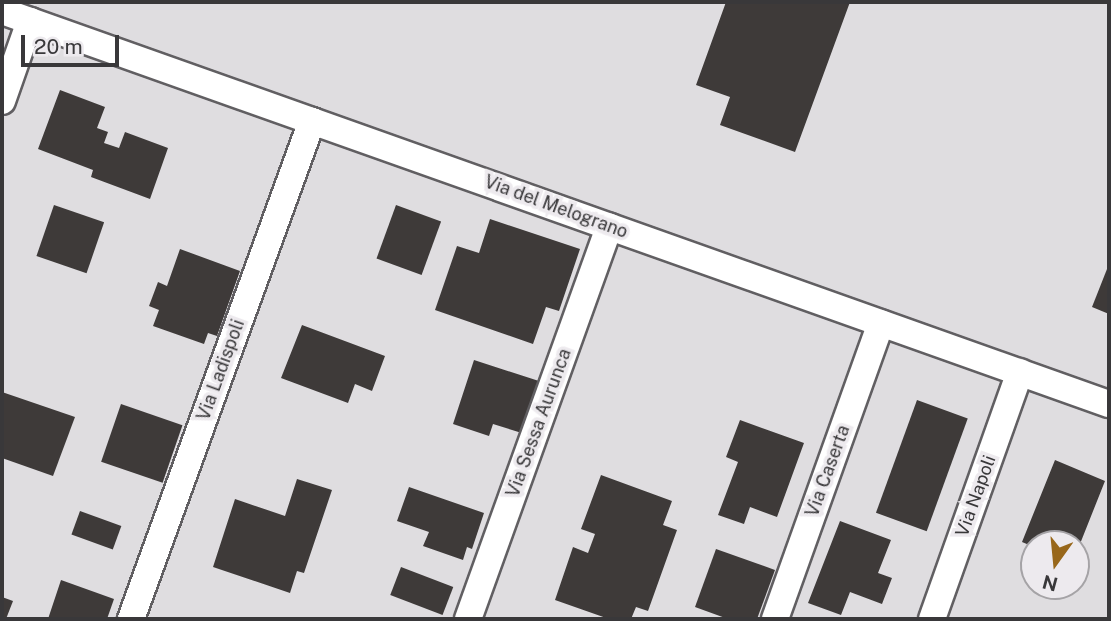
<!DOCTYPE html>
<style>
body{margin:0}
#map{position:relative;width:1111px;height:621px;overflow:hidden;background:#dfdde0;font-family:"Public Sans",sans-serif}
div>[style]{position:absolute}
[style*='--x']{left:calc(var(--x)*1px);top:calc(var(--y)*1px);width:calc(var(--w)*1px);rotate:calc(var(--a)*1deg)}
.building>*{inset:0;background:#3e3a39;transform-origin:0 0}
.roads{filter:drop-shadow(2px 0 #615f62) drop-shadow(-2px 0 #615f62) drop-shadow(0 2px #615f62) drop-shadow(0 -2px #615f62)}
.minor>*{height:26px;margin:-13px;padding:0 13px;transform-origin:13px;border-radius:13px;background:#fff}
span{translate:-50% -50%;white-space:nowrap;text-align:center;line-height:1.15;-webkit-text-stroke:7px #edeaee;paint-order:stroke}
.street-label{font-size:18px;color:#39383a}
.frame{position:absolute;inset:0;border:4px solid #39383a;pointer-events:none}
.north{position:absolute;left:1020px;top:530px;width:70px;height:70px;box-sizing:border-box;background:#edeaee;border:2px solid #a5a3a6;border-radius:50%;rotate:195deg;font-size:19px;font-weight:700;line-height:28px;text-align:center;color:#39383a}
.north::after{content:'';display:block;margin:auto;width:24px;height:32px;background:#98671a;clip-path:polygon(50% 0,100% 100%,50% 72%,0 100%)}
.scale{position:absolute;left:21px;top:35px;width:98px;height:32px;box-sizing:border-box;border:4px solid #39383a;border-top:0;padding-left:9px;font-size:21px;line-height:24px;white-space:nowrap;color:#39383a;-webkit-text-stroke:5px #edeaee;paint-order:stroke}
</style>
<div id="map">
<div class="building">
<i style="clip-path:polygon(726px 2px,850px 2px,795px 152px,720px 125px,730px 97px,696px 85px)"></i>
<i style="clip-path:polygon(60px 90px,105px 107px,97px 128px,108px 132px,104px 143px,119px 148px,125px 132px,168px 148px,150px 199px,91px 177px,93px 170px,38px 149px)"></i>
<i style="left:54px;top:205px;width:53px;height:54px;rotate:19deg"></i>
<i style="left:396px;top:205px;width:48px;height:57px;rotate:20deg"></i>
<i style="clip-path:polygon(490px 219px,580px 249px,559px 311px,546px 307px,533px 344px,435px 310px,457px 246px,479px 253px)"></i>
<i style="clip-path:polygon(180px 249px,240px 271px,217px 336px,208px 333px,204px 344px,153px 326px,159px 310px,149px 306px,158px 282px,167px 286px)"></i>
<i style="clip-path:polygon(1109px 264px,1109px 314px,1092px 307px)"></i>
<i style="clip-path:polygon(302px 325px,385px 356px,372px 391px,355px 384px,348px 403px,281px 378px)"></i>
<i style="clip-path:polygon(474px 360px,542px 382px,525px 434px,493px 424px,489px 436px,453px 424px)"></i>
<i style="clip-path:polygon(2px 392px,75px 417px,53px 476px,2px 458px)"></i>
<i style="left:917px;top:400px;width:54px;height:120px;rotate:20deg"></i>
<i style="left:121px;top:404px;width:65px;height:61px;rotate:19deg"></i>
<i style="clip-path:polygon(740px 420px,804px 443px,777px 517px,750px 507px,744px 524px,718px 515px,738px 462px,726px 457px)"></i>
<i style="clip-path:polygon(1055px 460px,1105px 481px,1076px 554px,1076px 544px,1034px 547px,1022px 542px)"></i>
<i style="clip-path:polygon(601px 475px,672px 501px,663px 525px,677px 530px,648px 611px,636px 607px,631px 619px,609px 619px,555px 600px,573px 547px,588px 553px,595px 534px,581px 529px)"></i>
<i style="clip-path:polygon(297px 479px,332px 490px,304px 573px,297px 571px,290px 593px,213px 567px,235px 499px,285px 516px)"></i>
<i style="clip-path:polygon(409px 487px,484px 513px,472px 549px,467px 547px,463px 560px,423px 546px,429px 532px,397px 521px)"></i>
<i style="left:80px;top:511px;width:44px;height:25px;rotate:20deg"></i>
<i style="clip-path:polygon(840px 521px,891px 540px,878px 573px,892px 578px,882px 604px,850px 592px,841px 615px,808px 603px)"></i>
<i style="clip-path:polygon(716px 549px,775px 570px,757px 619px,728px 619px,695px 607px)"></i>
<i style="left:401px;top:567px;width:56px;height:30px;rotate:21deg"></i>
<i style="clip-path:polygon(61px 580px,114px 599px,107px 619px,48px 619px)"></i>
<i style="clip-path:polygon(2px 597px,13px 601px,6px 619px,2px 619px)"></i>
</div>
<div class="roads">
<div class="minor">
<i style="--x:2;--y:11;--w:1175;--a:19.55"></i>
<i style="--x:2;--y:101;--w:85;--a:-70.7"></i>
<i style="--x:131;--y:619;--w:530;--a:-70.03"></i>
<i style="--x:468;--y:619;--w:417;--a:-70.2"></i>
<i style="--x:775;--y:619;--w:314;--a:-70.3"></i>
<i style="--x:932;--y:619;--w:262;--a:-70.4"></i>
</div>
</div>
<div class="street-label">
<span style="left:556px;top:207px;rotate:20deg">Via del Melograno</span>
<span style="left:221px;top:370px;rotate:-70deg">Via Ladispoli</span>
<span style="left:539px;top:423px;rotate:-70deg">Via Sessa Aurunca</span>
<span style="left:828px;top:471px;rotate:-70deg">Via Caserta</span>
<span style="left:976px;top:496px;rotate:-70deg">Via Napoli</span>
</div>
<div class="frame"></div>
<div class="north">N</div>
<div class="scale">20 m</div>
</div>
